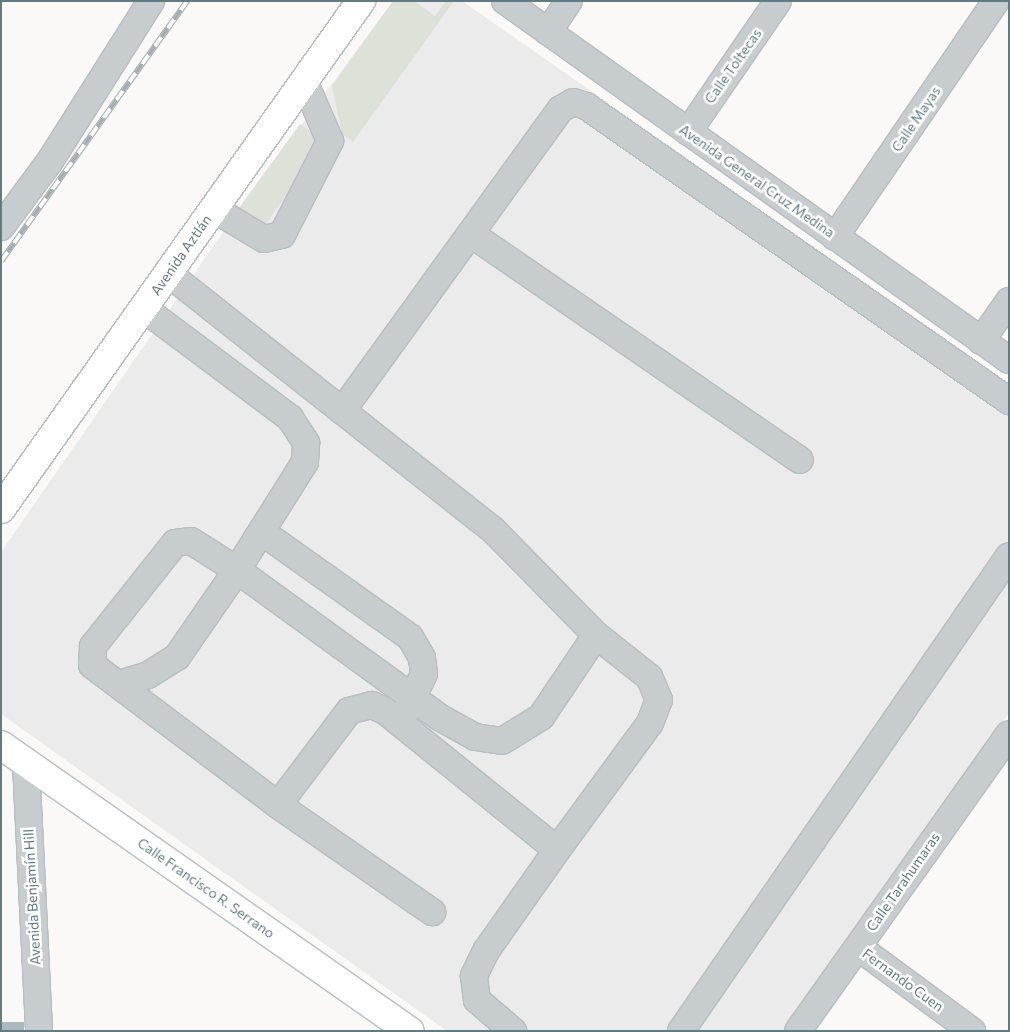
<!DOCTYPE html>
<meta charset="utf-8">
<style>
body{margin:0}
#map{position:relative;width:1010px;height:1032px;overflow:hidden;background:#faf9f7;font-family:Commissioner,sans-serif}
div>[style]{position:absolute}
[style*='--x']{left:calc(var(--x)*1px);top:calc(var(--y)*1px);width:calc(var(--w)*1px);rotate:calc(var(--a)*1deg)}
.built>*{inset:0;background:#eaebea}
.green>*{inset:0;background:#dce2d8;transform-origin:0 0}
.building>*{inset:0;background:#aab7bb;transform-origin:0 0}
.roads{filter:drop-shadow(1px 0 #b7bec1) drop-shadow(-1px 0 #b7bec1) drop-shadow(0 1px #b7bec1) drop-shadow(0 -1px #b7bec1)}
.minor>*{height:26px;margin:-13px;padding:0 13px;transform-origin:13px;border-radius:13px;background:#c7cccf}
.major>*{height:28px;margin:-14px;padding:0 14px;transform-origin:14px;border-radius:14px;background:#fff}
.rail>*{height:5.5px;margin-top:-2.75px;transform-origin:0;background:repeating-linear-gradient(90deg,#fff 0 11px,#a5aeb2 0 22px);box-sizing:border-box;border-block:1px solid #a5aeb2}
span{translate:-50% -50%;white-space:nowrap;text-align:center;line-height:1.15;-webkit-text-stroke:5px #fff;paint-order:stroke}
.street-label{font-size:14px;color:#627a84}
.frame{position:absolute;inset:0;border:2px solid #627a84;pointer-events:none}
</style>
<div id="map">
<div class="built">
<i style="clip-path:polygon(393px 1px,462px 1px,1009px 383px,1009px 713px,787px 1031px,447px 1031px,1px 714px,1px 552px,237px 212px)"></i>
</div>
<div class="green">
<i style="clip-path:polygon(393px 1px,414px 1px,435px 16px,446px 1px,454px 1px,353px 142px,342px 134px,332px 86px)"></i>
<i style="left:300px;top:124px;width:31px;height:108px;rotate:36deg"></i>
</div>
<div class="building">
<i style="left:1px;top:1022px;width:23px;height:9px"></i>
</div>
<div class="roads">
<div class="minor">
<i style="--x:505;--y:1;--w:619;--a:35.46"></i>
<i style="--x:548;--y:32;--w:37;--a:-56"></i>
<i style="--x:688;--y:132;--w:159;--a:-55.5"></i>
<i style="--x:214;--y:209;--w:58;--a:31"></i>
<i style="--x:264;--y:239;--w:18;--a:-13"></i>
<i style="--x:282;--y:235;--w:106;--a:-62.9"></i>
<i style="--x:330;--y:141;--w:65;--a:-113.4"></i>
<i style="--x:1;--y:227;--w:82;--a:-53.4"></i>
<i style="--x:50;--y:161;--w:189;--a:-57.7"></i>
<i style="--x:471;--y:234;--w:399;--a:34.5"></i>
<i style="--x:835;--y:237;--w:286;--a:-55.7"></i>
<i style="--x:143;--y:308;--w:184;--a:36.8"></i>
<i style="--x:290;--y:418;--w:30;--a:57"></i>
<i style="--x:306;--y:443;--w:19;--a:93"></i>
<i style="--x:305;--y:462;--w:128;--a:122.2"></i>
<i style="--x:237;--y:570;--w:250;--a:36"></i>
<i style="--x:439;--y:717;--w:41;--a:29.1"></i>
<i style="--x:475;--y:737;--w:27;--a:8"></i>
<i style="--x:502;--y:741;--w:46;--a:-31.6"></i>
<i style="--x:541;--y:717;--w:99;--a:-56.1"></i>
<i style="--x:596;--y:635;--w:147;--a:-134.4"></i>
<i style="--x:493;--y:530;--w:414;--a:-141.7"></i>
<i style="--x:981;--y:341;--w:49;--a:-55"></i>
<i style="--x:342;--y:411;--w:373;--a:-54.1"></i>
<i style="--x:561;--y:109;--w:14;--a:-30"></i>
<i style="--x:573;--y:102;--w:14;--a:17"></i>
<i style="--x:586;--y:106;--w:516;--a:34.89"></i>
<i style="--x:262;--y:532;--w:181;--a:35.4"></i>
<i style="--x:410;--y:637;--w:24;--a:60"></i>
<i style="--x:422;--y:658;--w:16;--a:83"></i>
<i style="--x:424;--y:674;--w:41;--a:115.9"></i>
<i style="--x:119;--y:684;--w:30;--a:-17"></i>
<i style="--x:148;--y:675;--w:34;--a:-32"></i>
<i style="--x:177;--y:657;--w:106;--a:-55.4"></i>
<i style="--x:237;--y:570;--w:54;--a:-147.8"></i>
<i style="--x:191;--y:541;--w:16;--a:173"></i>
<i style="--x:175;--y:543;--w:132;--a:128.5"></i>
<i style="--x:93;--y:646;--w:19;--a:93"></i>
<i style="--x:92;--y:665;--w:233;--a:37"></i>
<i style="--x:278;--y:805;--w:188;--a:34.8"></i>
<i style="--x:26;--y:764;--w:267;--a:87.2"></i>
<i style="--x:278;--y:805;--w:118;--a:-52.9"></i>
<i style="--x:349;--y:711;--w:24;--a:-15"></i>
<i style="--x:372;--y:705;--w:14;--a:25"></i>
<i style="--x:385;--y:711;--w:221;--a:38.9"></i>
<i style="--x:557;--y:850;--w:123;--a:125.1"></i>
<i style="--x:486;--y:951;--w:28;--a:116"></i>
<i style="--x:474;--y:976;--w:24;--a:83"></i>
<i style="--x:477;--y:1000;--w:48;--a:40.7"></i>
<i style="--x:557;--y:850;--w:157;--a:-53.8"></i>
<i style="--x:650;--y:723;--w:25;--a:-69"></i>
<i style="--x:659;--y:700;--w:25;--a:-113"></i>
<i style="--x:649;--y:677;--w:68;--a:-141.6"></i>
<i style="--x:858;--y:947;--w:142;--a:36.4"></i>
<i style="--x:681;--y:1031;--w:577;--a:-55.37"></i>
<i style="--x:798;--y:1031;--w:364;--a:-54.6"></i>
</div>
<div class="major">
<i style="--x:1;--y:509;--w:623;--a:-54.68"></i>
<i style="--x:1;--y:745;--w:499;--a:35"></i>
</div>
</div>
<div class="rail">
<i style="--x:1;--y:261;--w:320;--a:-54.4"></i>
</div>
<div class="street-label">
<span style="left:733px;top:66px;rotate:-55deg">Calle Toltecas</span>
<span style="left:916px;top:119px;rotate:-56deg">Calle Mayas</span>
<span style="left:757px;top:181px;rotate:35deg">Avenida General Cruz Medina</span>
<span style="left:181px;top:255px;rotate:-55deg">Avenida Aztlán</span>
<span style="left:903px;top:882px;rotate:-55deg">Calle Tarahumaras</span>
<span style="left:206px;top:888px;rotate:35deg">Calle Francisco R. Serrano</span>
<span style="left:32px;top:897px;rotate:-93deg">Avenida Benjamín Hill</span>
<span style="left:903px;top:980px;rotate:36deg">Fernando Cuen</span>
</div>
<div class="frame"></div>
</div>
